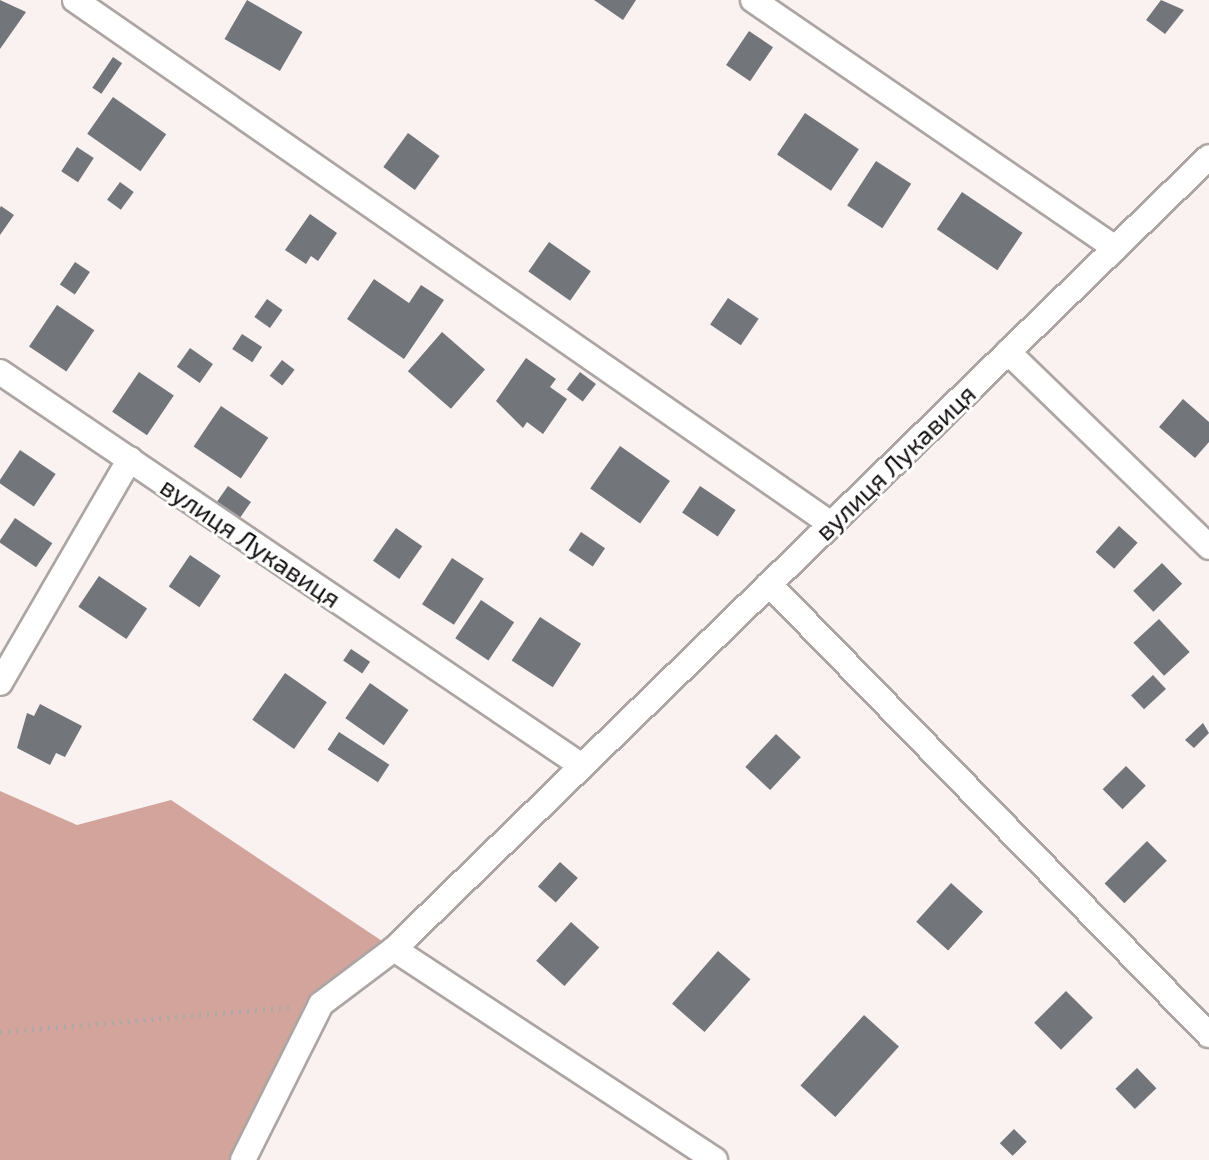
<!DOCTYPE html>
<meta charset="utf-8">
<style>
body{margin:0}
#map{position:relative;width:1209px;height:1160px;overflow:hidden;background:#faf2f0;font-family:"Exo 2",sans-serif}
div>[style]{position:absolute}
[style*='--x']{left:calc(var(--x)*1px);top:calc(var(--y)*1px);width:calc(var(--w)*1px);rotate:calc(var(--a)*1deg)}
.forest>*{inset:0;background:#d2a49c}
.building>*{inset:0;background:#72757a;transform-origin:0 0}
.path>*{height:5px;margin-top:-2.5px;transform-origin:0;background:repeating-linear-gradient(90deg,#aea8a6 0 2px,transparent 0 8px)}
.roads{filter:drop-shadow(2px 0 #aca5a3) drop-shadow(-2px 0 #aca5a3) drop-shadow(0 2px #aca5a3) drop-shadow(0 -2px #aca5a3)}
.minor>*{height:24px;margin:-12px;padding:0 12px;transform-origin:12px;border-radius:12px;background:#fff}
span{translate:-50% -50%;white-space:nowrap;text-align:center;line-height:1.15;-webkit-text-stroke:6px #fff;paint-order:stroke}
.street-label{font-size:26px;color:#110e0d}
</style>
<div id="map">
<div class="forest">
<i style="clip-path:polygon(0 791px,77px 825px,171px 800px,394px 949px,321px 1005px,243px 1160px,0 1160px)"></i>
</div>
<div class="building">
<i style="clip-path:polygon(0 0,26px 12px,0 49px)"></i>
<i style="left:247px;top:0;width:64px;height:45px;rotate:30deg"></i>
<i style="clip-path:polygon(594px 0,636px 0,623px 20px)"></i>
<i style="clip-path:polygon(1161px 0,1184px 10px,1165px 34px,1146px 20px)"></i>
<i style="left:749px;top:31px;width:29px;height:41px;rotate:34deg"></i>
<i style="left:113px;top:57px;width:11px;height:37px;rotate:34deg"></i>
<i style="left:113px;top:97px;width:65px;height:45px;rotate:35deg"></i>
<i style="left:805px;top:113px;width:65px;height:50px;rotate:34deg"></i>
<i style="left:408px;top:133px;width:39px;height:42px;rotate:36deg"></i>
<i style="left:77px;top:147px;width:20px;height:29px;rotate:33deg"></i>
<i style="left:876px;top:161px;width:42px;height:53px;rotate:33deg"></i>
<i style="left:120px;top:182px;width:17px;height:22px;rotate:36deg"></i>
<i style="left:962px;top:192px;width:73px;height:45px;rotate:34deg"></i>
<i style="clip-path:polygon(1px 206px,14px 215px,0 235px,0 208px)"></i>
<i style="clip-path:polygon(310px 214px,337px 233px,318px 261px,311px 256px,306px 264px,285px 250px)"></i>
<i style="left:549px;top:242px;width:51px;height:36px;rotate:35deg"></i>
<i style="left:75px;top:262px;width:18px;height:27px;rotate:34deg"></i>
<i style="clip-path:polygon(374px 279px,409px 303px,421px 285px,444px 300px,404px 359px,347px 319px)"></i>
<i style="left:728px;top:298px;width:37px;height:32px;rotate:34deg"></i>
<i style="left:267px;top:299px;width:19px;height:22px;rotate:35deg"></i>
<i style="left:57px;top:305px;width:45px;height:50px;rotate:34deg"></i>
<i style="left:442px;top:332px;width:57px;height:52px;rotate:41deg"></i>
<i style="left:242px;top:334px;width:24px;height:18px;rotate:33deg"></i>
<i style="left:190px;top:348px;width:28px;height:23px;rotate:35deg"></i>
<i style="clip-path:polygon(526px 358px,556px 379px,550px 387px,567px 399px,543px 434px,527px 422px,523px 428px,496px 401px)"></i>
<i style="left:282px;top:360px;width:16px;height:20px;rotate:38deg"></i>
<i style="left:139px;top:372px;width:42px;height:48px;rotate:34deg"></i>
<i style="left:580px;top:372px;width:20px;height:22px;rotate:37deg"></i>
<i style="clip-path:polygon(1183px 399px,1209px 422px,1209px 442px,1195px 458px,1159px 427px)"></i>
<i style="left:221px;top:406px;width:57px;height:49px;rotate:34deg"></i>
<i style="left:620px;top:446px;width:61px;height:52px;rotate:35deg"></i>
<i style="left:20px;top:450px;width:43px;height:39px;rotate:34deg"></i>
<i style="left:228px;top:486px;width:28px;height:23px;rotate:35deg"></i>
<i style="left:700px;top:486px;width:43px;height:32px;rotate:34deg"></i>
<i style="left:15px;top:518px;width:45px;height:29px;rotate:34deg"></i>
<i style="left:1119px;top:526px;width:25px;height:35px;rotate:42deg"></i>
<i style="left:396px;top:528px;width:32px;height:40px;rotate:35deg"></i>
<i style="left:581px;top:532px;width:29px;height:22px;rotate:34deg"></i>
<i style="left:190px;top:555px;width:37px;height:38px;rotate:34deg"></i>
<i style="left:452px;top:558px;width:38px;height:55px;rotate:33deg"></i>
<i style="left:1162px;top:563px;width:29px;height:40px;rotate:46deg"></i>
<i style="left:99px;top:576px;width:58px;height:37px;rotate:34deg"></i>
<i style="left:481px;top:600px;width:40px;height:46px;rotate:34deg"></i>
<i style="left:540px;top:617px;width:49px;height:52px;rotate:33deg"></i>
<i style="left:1159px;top:619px;width:45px;height:35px;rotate:47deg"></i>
<i style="left:351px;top:649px;width:23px;height:14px;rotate:34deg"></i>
<i style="left:285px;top:673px;width:51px;height:57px;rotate:35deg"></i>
<i style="left:1153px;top:675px;width:19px;height:30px;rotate:47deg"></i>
<i style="left:370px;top:683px;width:47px;height:43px;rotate:35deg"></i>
<i style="clip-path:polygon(40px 704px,82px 726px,65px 757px,56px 753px,50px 765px,17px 748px,27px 713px,34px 716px)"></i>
<i style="clip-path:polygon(1203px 723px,1209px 733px,1194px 748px,1185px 740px)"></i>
<i style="left:339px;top:732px;width:60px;height:21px;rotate:33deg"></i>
<i style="left:776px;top:734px;width:34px;height:45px;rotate:43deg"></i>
<i style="left:1126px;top:766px;width:28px;height:33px;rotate:45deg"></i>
<i style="left:1147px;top:841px;width:28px;height:60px;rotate:45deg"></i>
<i style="left:560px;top:862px;width:24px;height:33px;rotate:42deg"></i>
<i style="left:951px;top:883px;width:43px;height:52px;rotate:42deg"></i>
<i style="left:571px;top:922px;width:38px;height:52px;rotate:42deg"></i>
<i style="left:718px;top:951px;width:43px;height:70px;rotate:41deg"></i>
<i style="left:1066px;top:991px;width:38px;height:45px;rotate:45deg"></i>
<i style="left:864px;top:1015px;width:47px;height:95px;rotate:42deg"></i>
<i style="left:1137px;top:1068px;width:28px;height:30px;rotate:46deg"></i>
<i style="left:1014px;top:1129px;width:18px;height:20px;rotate:45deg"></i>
</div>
<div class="path">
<i style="--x:0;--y:1032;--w:295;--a:-4.9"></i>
</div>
<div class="roads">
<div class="minor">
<i style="--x:75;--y:0;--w:920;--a:34.73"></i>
<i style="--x:753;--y:0;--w:439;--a:34.4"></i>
<i style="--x:1008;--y:352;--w:280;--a:44.1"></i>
<i style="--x:0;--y:372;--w:703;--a:34.1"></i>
<i style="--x:769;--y:584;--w:630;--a:45.71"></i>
<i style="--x:0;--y:683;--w:259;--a:-59.9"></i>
<i style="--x:394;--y:949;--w:384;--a:33.3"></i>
<i style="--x:243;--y:1160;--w:174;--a:-63.4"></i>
<i style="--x:321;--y:1004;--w:91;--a:-37"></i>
<i style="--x:394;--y:949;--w:1136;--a:-44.18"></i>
</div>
</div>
<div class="street-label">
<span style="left:895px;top:462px;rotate:-44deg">вулиця Лукавиця</span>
<span style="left:251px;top:542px;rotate:34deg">вулиця Лукавиця</span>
</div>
</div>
